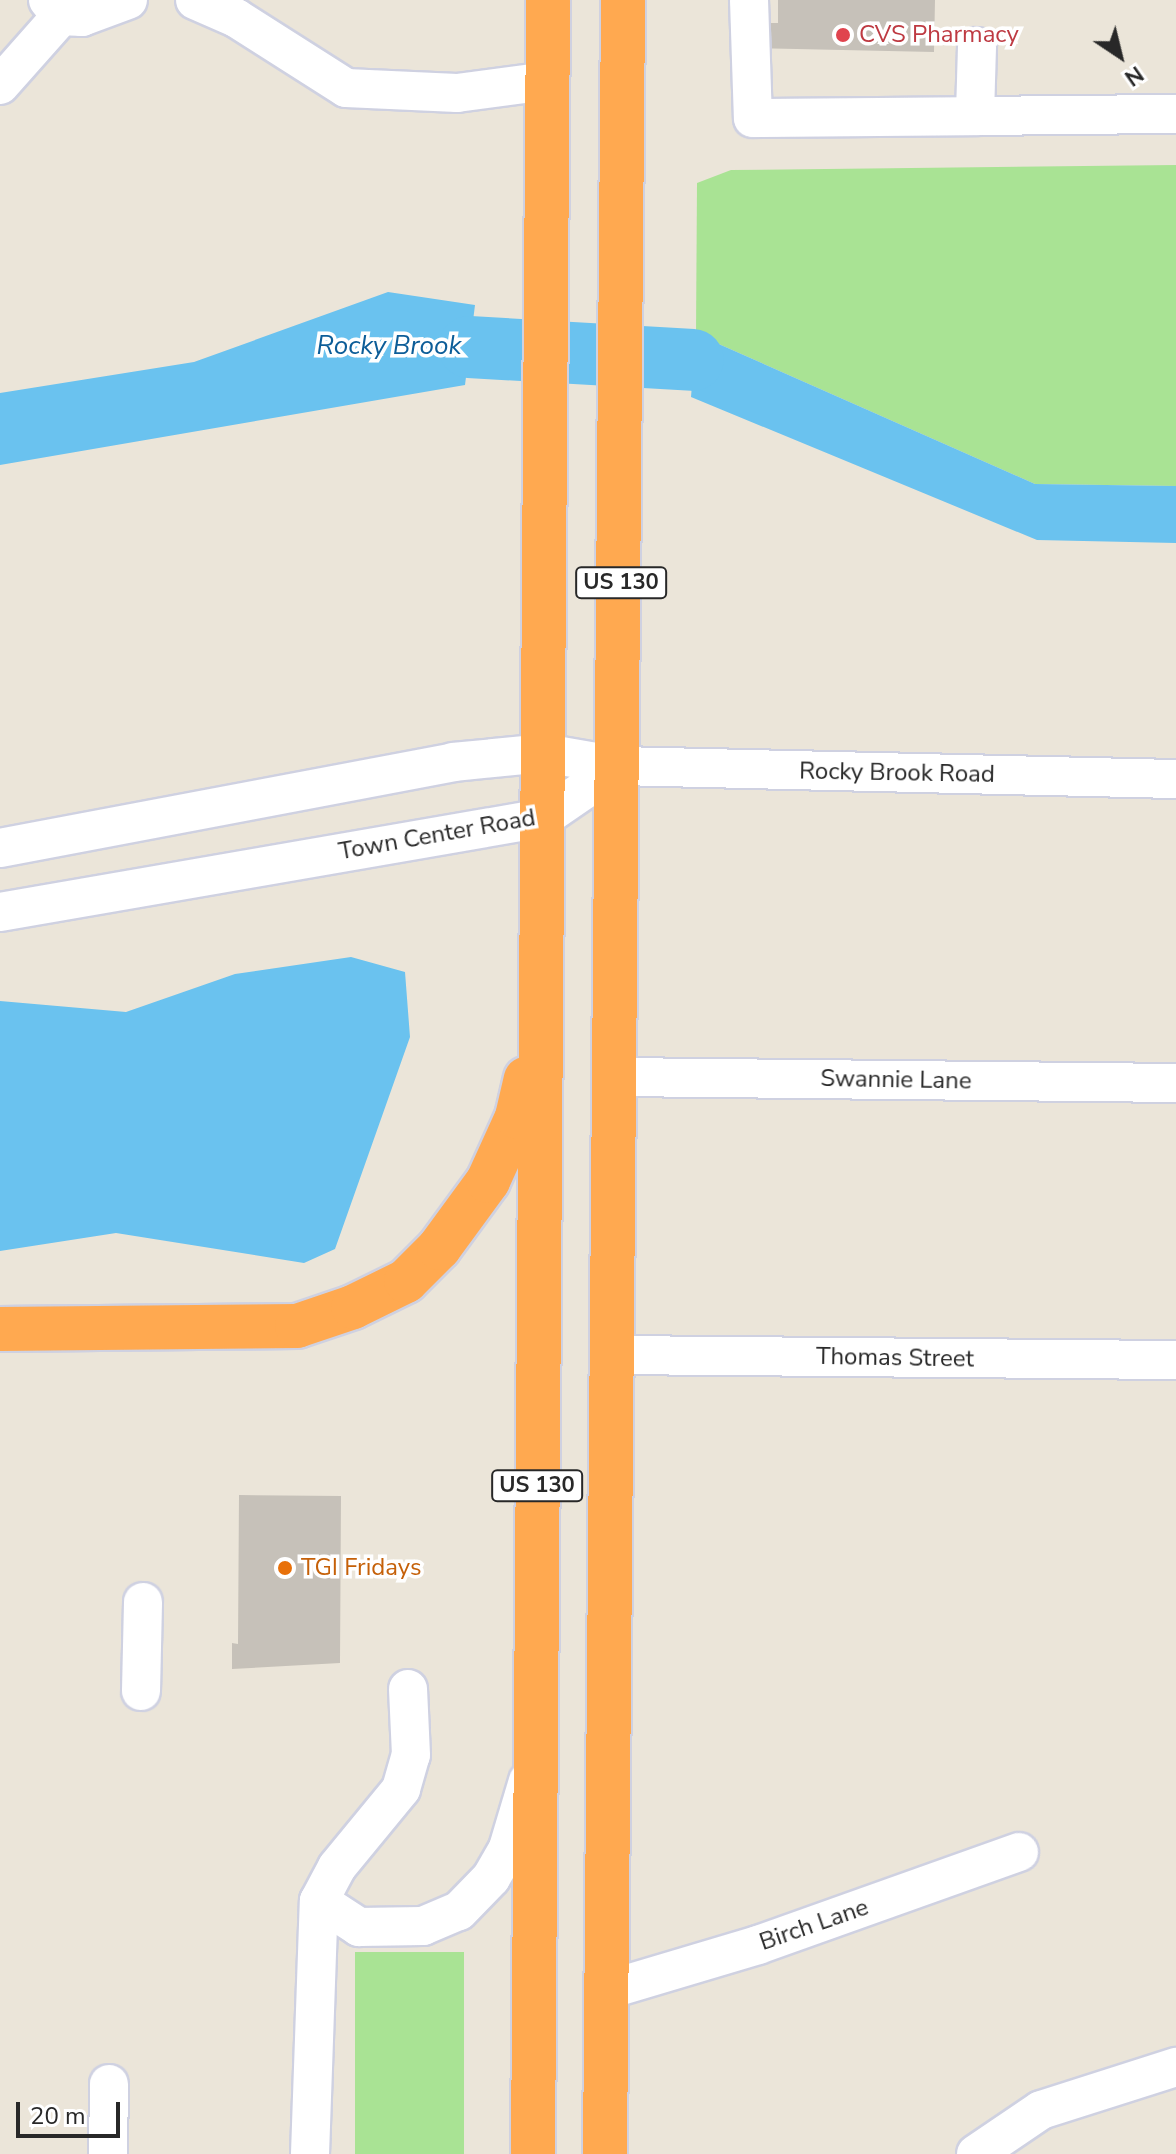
<!DOCTYPE html>
<style>
body{margin:0}
#map{position:relative;width:1176px;height:2154px;overflow:hidden;background:#ebe5d9;font-family:"Nunito Sans",sans-serif}
div>[style]{position:absolute}
[style*='--x']{left:calc(var(--x)*1px);top:calc(var(--y)*1px);width:calc(var(--w)*1px);rotate:calc(var(--a)*1deg)}
.green>*{inset:0;background:#a9e394;transform-origin:0 0}
.water>*{inset:0;background:#6ac2ef}
.river>*{height:62px;margin:-31px;padding:0 31px;transform-origin:31px;border-radius:31px;background:#6ac2ef}
.building>*{inset:0;background:#c6c1b9}
.roads{filter:drop-shadow(2px 0 #cfd1e1) drop-shadow(-2px 0 #cfd1e1) drop-shadow(0 2px #cfd1e1) drop-shadow(0 -2px #cfd1e1)}
.minor>*{height:38px;margin:-19px;padding:0 19px;transform-origin:19px;border-radius:19px;background:#fff}
.highway>*{height:44px;margin:-22px;padding:0 22px;transform-origin:22px;border-radius:22px;background:#ffa950}
.dots>*{width:22px;height:22px;translate:-50% -50%;box-sizing:border-box;border:4px solid #fff;border-radius:50%}
span{translate:-50% -50%;white-space:nowrap;text-align:center;line-height:1.15;-webkit-text-stroke:7px #fff;paint-order:stroke}
.shield-label span{padding:2px 6px;background:#fff;border:2px solid;border-radius:6px;-webkit-text-stroke-width:0}
.shield-label{font-size:22px;color:#282828;font-weight:700}
.health-label{font-size:24px;color:#be3a42}
.left{translate:0 -50%;text-align:left}
.street-label{font-size:24px;color:#282828}
.food-label{font-size:24px;color:#c56008}
.water-label{font-size:26px;color:#0c5d98;font-style:italic}
.north{position:absolute;left:1080px;top:16px;width:80px;height:80px;-webkit-text-stroke:6px #fff;paint-order:stroke;rotate:145deg;font-size:22px;font-weight:700;line-height:32px;text-align:center;color:#282828}
.north::after{content:'';display:block;margin:auto;width:28px;height:36px;background:#282828;clip-path:polygon(50% 0,100% 100%,50% 72%,0 100%)}
.scale{position:absolute;left:16px;top:2102px;width:104px;height:36px;box-sizing:border-box;border:4px solid #282828;border-top:0;padding-left:10px;font-size:24px;line-height:28px;white-space:nowrap;color:#282828;-webkit-text-stroke:6px #fff;paint-order:stroke}
</style>
<div id="map">
<div class="green">
<i style="clip-path:polygon(1176px 165px,1176px 486px,1035px 484px,696px 334px,697px 183px,731px 170px)"></i>
<i style="left:464px;top:1952px;width:202px;height:109px;rotate:90deg"></i>
</div>
<div class="water">
<i style="clip-path:polygon(388px 292px,475px 305px,465px 385px,0 465px,0 393px,194px 362px)"></i>
<i style="clip-path:polygon(696px 334px,1035px 484px,1176px 486px,1176px 543px,1037px 540px,691px 397px)"></i>
<i style="clip-path:polygon(351px 957px,405px 972px,410px 1037px,335px 1249px,304px 1263px,116px 1233px,0 1251px,0 1001px,126px 1012px,235px 974px)"></i>
</div>
<div class="river">
<i style="--x:469;--y:347;--w:224;--a:3.3"></i>
</div>
<div class="building">
<i style="clip-path:polygon(778px 0,935px 0,934px 52px,752px 48px,752px 23px,778px 23px)"></i>
<i style="clip-path:polygon(239px 1495px,341px 1496px,340px 1663px,232px 1669px,232px 1643px,238px 1644px)"></i>
</div>
<div class="roads">
<div class="minor">
<i style="--x:48;--y:0;--w:21;--a:51"></i>
<i style="--x:61;--y:16;--w:21;--a:3"></i>
<i style="--x:82;--y:17;--w:49;--a:-20.3"></i>
<i style="--x:195;--y:0;--w:45;--a:23.7"></i>
<i style="--x:236;--y:18;--w:130;--a:32.5"></i>
<i style="--x:346;--y:88;--w:111;--a:2.6"></i>
<i style="--x:457;--y:93;--w:91;--a:-7.6"></i>
<i style="--x:749;--y:0;--w:118;--a:88.1"></i>
<i style="--x:753;--y:118;--w:222;--a:-0.5"></i>
<i style="--x:977;--y:47;--w:69;--a:91.7"></i>
<i style="--x:975;--y:116;--w:201;--a:-0.6"></i>
<i style="--x:0;--y:85;--w:92;--a:-48.5"></i>
<i style="--x:0;--y:848;--w:461;--a:-10.7"></i>
<i style="--x:453;--y:762;--w:91;--a:-5.6"></i>
<i style="--x:544;--y:753;--w:76;--a:9.8"></i>
<i style="--x:619;--y:766;--w:557;--a:1.34"></i>
<i style="--x:0;--y:912;--w:551;--a:-9.82"></i>
<i style="--x:543;--y:818;--w:92;--a:-34.4"></i>
<i style="--x:616;--y:1077;--w:560;--a:0.61"></i>
<i style="--x:613;--y:1355;--w:563;--a:0.51"></i>
<i style="--x:141;--y:1691;--w:89;--a:-88.7"></i>
<i style="--x:319;--y:1901;--w:48;--a:33"></i>
<i style="--x:359;--y:1927;--w:64;--a:-0.9"></i>
<i style="--x:423;--y:1926;--w:39;--a:-23"></i>
<i style="--x:459;--y:1911;--w:46;--a:-45.9"></i>
<i style="--x:491;--y:1878;--w:34;--a:-60"></i>
<i style="--x:508;--y:1848;--w:70;--a:-73.4"></i>
<i style="--x:607;--y:1990;--w:158;--a:-16.6"></i>
<i style="--x:758;--y:1945;--w:277;--a:-19.6"></i>
<i style="--x:108;--y:2154;--w:70;--a:-89.2"></i>
<i style="--x:310;--y:2154;--w:253;--a:-88"></i>
<i style="--x:319;--y:1901;--w:38;--a:-62"></i>
<i style="--x:337;--y:1867;--w:101;--a:-50.6"></i>
<i style="--x:401;--y:1789;--w:35;--a:-74"></i>
<i style="--x:411;--y:1755;--w:66;--a:-92.6"></i>
<i style="--x:976;--y:2154;--w:78;--a:-34.1"></i>
<i style="--x:1041;--y:2110;--w:142;--a:-17.7"></i>
</div>
<div class="highway">
<i style="--x:0;--y:1329;--w:297;--a:-0.6"></i>
<i style="--x:297;--y:1326;--w:59;--a:-18.7"></i>
<i style="--x:353;--y:1307;--w:59;--a:-26.1"></i>
<i style="--x:406;--y:1281;--w:47;--a:-45"></i>
<i style="--x:439;--y:1248;--w:83;--a:-53.8"></i>
<i style="--x:488;--y:1181;--w:70;--a:-65.6"></i>
<i style="--x:517;--y:1117;--w:39;--a:-77"></i>
<i style="--x:533;--y:2154;--w:2154;--a:-89.6"></i>
<i style="--x:605;--y:2154;--w:2154;--a:-89.52"></i>
</div>
</div>
<div class="dots">
<i style="left:843px;top:35px;background:#e0444e"></i>
<i style="left:285px;top:1568px;background:#e8710a"></i>
</div>
<div class="shield-label">
<span style="left:621px;top:583px">US 130</span>
<span style="left:537px;top:1486px">US 130</span>
</div>
<div class="health-label">
<span class="left" style="left:859px;top:35px">CVS Pharmacy</span>
</div>
<div class="street-label">
<span style="left:897px;top:773px;rotate:1deg">Rocky Brook Road</span>
<span style="left:437px;top:835px;rotate:-10deg">Town Center Road</span>
<span style="left:896px;top:1080px;rotate:1deg">Swannie Lane</span>
<span style="left:895px;top:1358px;rotate:1deg">Thomas Street</span>
<span style="left:814px;top:1925px;rotate:-19deg">Birch Lane</span>
</div>
<div class="food-label">
<span class="left" style="left:301px;top:1568px">TGI Fridays</span>
</div>
<div class="water-label">
<span style="left:389px;top:346px">Rocky Brook</span>
</div>
<div class="north">N</div>
<div class="scale">20 m</div>
</div>
